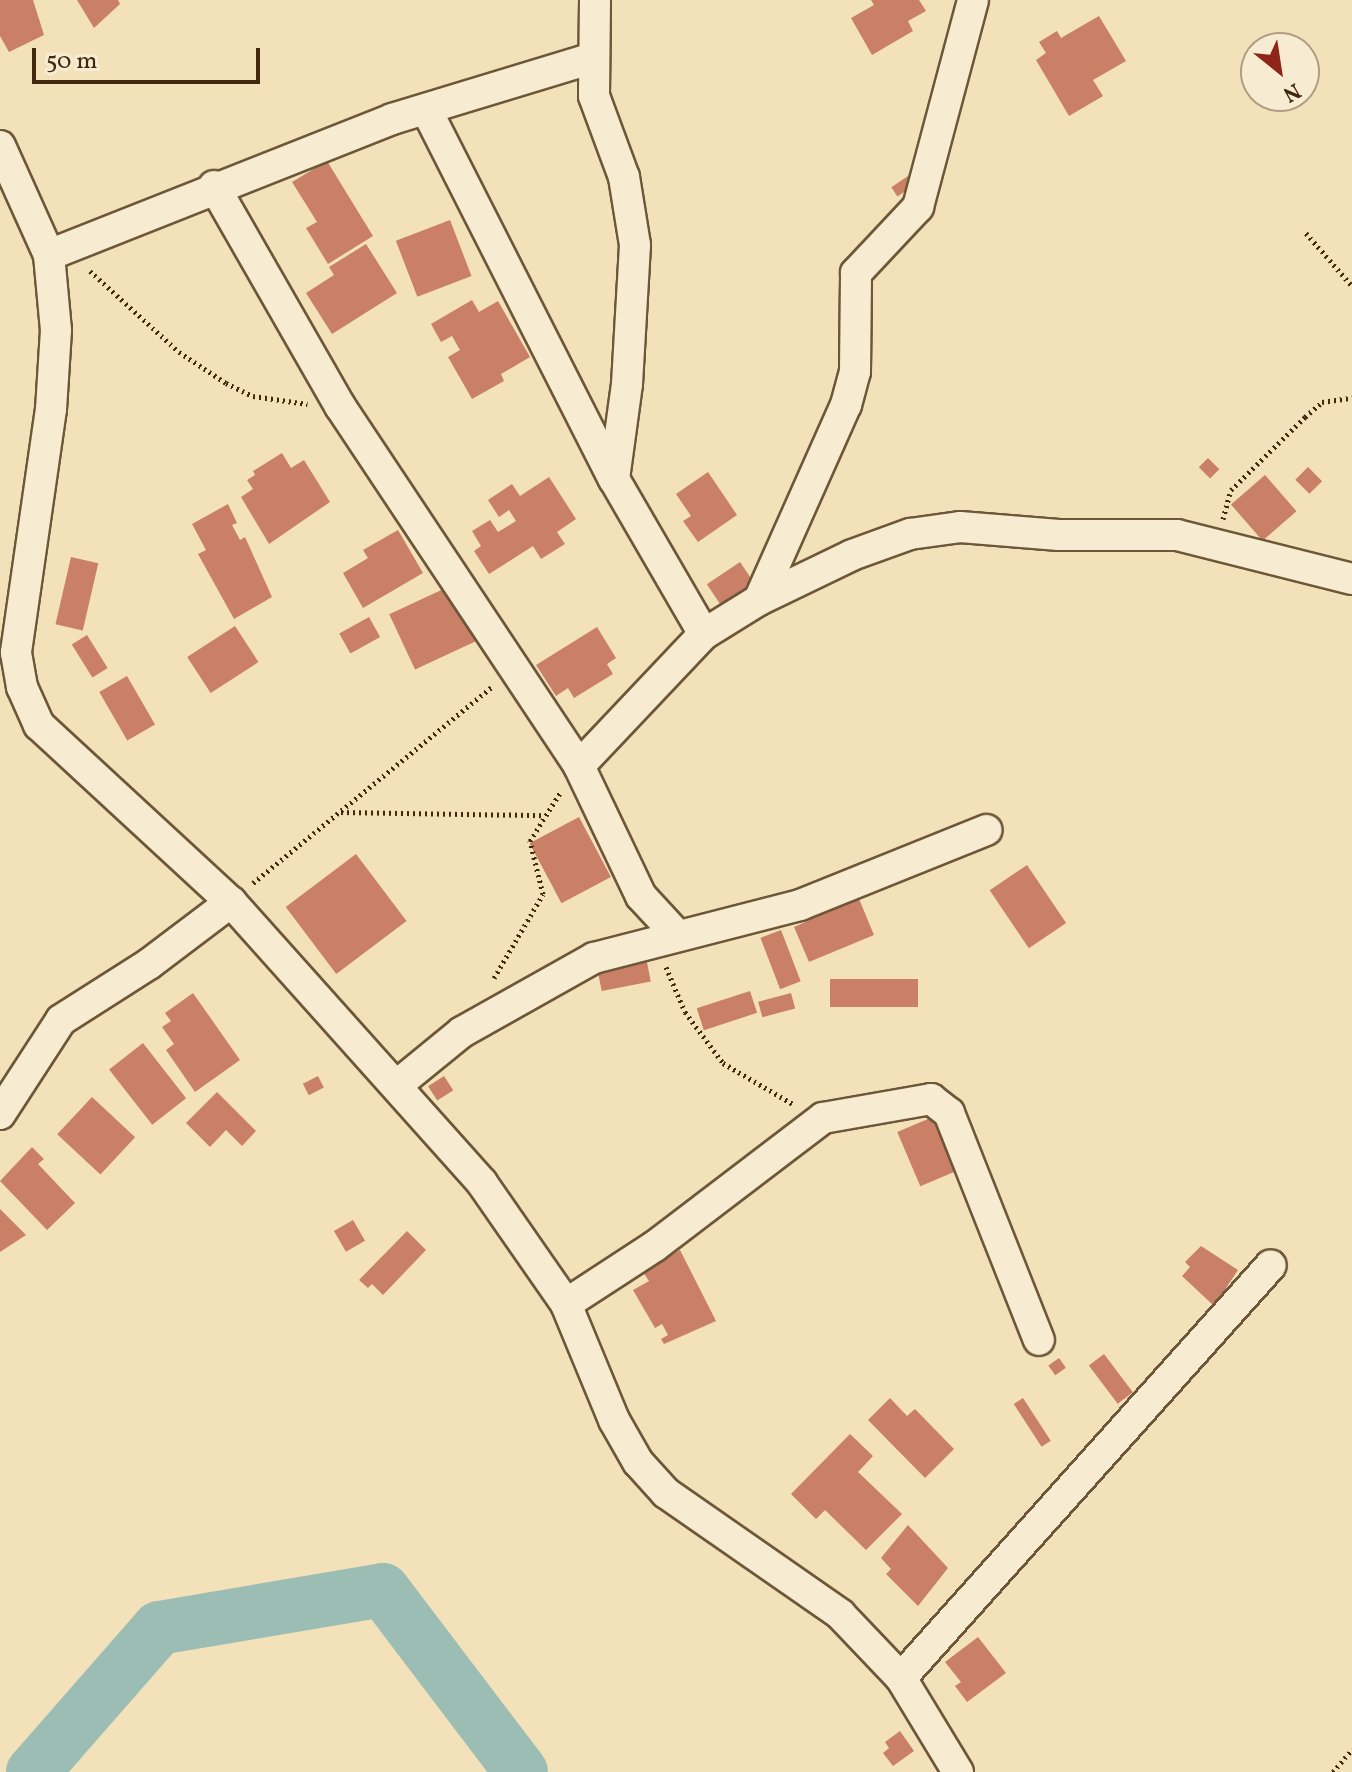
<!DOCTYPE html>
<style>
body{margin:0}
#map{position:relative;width:1352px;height:1772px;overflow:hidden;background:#f3e2b9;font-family:Vollkorn,serif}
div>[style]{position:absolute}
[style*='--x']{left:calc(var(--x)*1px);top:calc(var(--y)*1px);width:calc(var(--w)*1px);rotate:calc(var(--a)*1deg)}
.river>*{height:54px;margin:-27px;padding:0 27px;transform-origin:27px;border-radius:27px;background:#9cbdb4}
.building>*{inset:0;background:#ca7f67;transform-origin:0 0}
.path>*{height:5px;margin-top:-2.5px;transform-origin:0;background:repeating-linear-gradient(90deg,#42290d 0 2px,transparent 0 6px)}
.roads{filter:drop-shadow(2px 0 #6e5738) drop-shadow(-2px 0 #6e5738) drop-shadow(0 2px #6e5738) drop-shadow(0 -2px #6e5738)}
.street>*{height:30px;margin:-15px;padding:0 15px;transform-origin:15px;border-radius:15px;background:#f7ecd2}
span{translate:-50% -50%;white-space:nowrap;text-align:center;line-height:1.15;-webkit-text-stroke:6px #f7ecd2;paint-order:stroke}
.north{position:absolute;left:1240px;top:32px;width:80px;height:80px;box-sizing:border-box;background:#f7ecd2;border:2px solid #af9e83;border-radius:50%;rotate:150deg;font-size:22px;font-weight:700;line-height:32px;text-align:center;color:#42290d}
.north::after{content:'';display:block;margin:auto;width:28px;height:36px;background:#8f2418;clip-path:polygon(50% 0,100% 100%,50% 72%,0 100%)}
.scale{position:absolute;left:32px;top:48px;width:228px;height:36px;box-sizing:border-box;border:4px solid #42290d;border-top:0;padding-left:10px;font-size:24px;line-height:28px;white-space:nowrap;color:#42290d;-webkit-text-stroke:6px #f7ecd2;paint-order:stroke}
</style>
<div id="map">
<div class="river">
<i style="--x:33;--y:1772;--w:191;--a:-48.8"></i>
<i style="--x:159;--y:1628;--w:227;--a:-9.6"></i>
<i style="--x:383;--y:1590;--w:228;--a:52.8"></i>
</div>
<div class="building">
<i style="clip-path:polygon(0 0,33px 0,44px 35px,9px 52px,0 36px)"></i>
<i style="clip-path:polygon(77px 0,118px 0,120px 4px,94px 28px)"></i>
<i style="clip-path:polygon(871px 0,919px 0,926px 11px,908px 21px,913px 31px,872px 55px,851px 18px,874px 5px)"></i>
<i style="clip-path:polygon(1099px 16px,1126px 61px,1093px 80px,1103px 96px,1069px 116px,1036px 60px,1046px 53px,1039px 42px,1057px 31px,1061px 38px)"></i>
<i style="clip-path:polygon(327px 161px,373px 236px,328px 264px,306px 228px,317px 222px,292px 182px)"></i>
<i style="left:917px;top:170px;width:11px;height:31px;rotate:56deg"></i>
<i style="left:450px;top:220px;width:60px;height:58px;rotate:69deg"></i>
<i style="clip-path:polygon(366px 244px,397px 293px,332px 334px,306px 293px,334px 275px,329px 267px)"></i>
<i style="clip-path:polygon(472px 300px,479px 312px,498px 301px,530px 357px,501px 374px,504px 381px,472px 399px,448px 357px,460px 350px,452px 336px,441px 342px,431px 324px)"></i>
<i style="clip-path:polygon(282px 453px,291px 468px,304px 460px,330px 502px,269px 544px,241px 497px,253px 489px,247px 480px,255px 475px,253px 471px)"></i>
<i style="left:1208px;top:458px;width:16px;height:13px;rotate:45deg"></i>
<i style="left:1308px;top:467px;width:20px;height:18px;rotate:45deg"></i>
<i style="clip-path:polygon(708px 472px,737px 515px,698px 542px,683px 521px,691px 516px,676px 494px)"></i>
<i style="left:1265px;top:475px;width:48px;height:45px;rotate:49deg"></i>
<i style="clip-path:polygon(549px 477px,576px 519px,557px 532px,565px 544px,541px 559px,533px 546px,489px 574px,474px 551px,481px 546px,472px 531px,490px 520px,498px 532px,516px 521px,509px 510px,499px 517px,488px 500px,512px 484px,520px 496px)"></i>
<i style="clip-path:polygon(228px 504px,237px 523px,232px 525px,240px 540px,245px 537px,272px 597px,234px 619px,198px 554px,206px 550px,192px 524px)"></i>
<i style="clip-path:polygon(398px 530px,423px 573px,363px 608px,343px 573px,368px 558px,363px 550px)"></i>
<i style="left:71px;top:557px;width:28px;height:69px;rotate:13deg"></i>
<i style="left:740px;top:562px;width:37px;height:40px;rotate:56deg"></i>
<i style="left:450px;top:586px;width:61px;height:67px;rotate:65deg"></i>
<i style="left:369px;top:617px;width:23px;height:34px;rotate:61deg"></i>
<i style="left:235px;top:626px;width:43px;height:57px;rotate:57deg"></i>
<i style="clip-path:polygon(597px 627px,616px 658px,607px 664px,613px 674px,574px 698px,568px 688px,556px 696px,536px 665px)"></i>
<i style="left:87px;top:635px;width:39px;height:18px;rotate:58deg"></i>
<i style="left:127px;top:676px;width:56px;height:32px;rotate:60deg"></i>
<i style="left:579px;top:817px;width:68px;height:56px;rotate:62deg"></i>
<i style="left:356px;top:854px;width:84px;height:88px;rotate:53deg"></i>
<i style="left:1027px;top:865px;width:70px;height:45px;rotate:56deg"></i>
<i style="clip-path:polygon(857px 894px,874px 935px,809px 962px,794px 927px,810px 920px,808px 914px)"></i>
<i style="left:781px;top:930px;width:55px;height:22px;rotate:69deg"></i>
<i style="left:646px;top:957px;width:25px;height:50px;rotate:79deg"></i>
<i style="left:918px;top:979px;width:28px;height:88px;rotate:90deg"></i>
<i style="left:750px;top:991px;width:23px;height:56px;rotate:72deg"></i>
<i style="clip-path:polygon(193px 993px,240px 1060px,195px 1092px,166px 1050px,174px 1044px,162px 1027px,171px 1021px,165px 1013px)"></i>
<i style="left:791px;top:993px;width:16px;height:34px;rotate:75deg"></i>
<i style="left:143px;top:1043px;width:70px;height:43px;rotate:52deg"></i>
<i style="left:318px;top:1076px;width:13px;height:17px;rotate:63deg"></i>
<i style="left:444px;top:1076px;width:17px;height:19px;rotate:57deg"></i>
<i style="clip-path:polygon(217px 1092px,256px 1131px,242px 1146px,226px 1130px,210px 1147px,186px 1123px)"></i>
<i style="left:92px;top:1097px;width:59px;height:51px;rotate:43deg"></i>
<i style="left:935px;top:1116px;width:59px;height:41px;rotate:67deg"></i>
<i style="clip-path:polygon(32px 1147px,44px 1159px,38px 1164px,75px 1203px,47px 1230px,0 1181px)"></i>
<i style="clip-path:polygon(0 1209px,26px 1235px,0 1252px)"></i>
<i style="left:353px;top:1220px;width:24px;height:22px;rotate:60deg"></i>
<i style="clip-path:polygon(407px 1231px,426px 1250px,383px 1295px,372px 1284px,368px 1288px,359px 1280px)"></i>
<i style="clip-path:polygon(1201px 1246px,1238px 1270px,1214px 1306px,1182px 1276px,1190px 1267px,1185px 1262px)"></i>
<i style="clip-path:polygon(680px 1250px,716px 1321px,664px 1344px,661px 1339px,668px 1335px,662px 1324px,655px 1328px,633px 1290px,649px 1281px,643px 1272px)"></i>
<i style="left:1104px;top:1354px;width:48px;height:19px;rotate:53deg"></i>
<i style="left:1059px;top:1358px;width:12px;height:13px;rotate:55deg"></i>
<i style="clip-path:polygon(890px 1398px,907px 1416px,915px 1409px,954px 1449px,925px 1478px,868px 1420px)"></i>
<i style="left:1023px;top:1398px;width:51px;height:11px;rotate:57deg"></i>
<i style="clip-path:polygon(850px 1434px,873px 1456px,858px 1472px,902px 1514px,866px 1550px,825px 1510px,816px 1519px,791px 1494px)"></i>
<i style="clip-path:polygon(908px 1525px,948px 1568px,918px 1606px,886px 1574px,891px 1569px,881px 1558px)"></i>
<i style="clip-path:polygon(978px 1637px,1006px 1673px,967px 1702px,955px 1686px,961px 1682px,945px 1662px)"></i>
<i style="clip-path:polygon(900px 1731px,914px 1751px,893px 1766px,883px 1753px,889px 1748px,885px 1742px)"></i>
</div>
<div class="path">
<i style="--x:1306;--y:233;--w:70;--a:49"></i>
<i style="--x:90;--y:271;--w:120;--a:42.3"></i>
<i style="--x:179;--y:352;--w:56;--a:33.4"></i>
<i style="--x:226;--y:383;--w:30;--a:26"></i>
<i style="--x:253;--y:396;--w:55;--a:8.4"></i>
<i style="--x:1223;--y:519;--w:30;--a:-75"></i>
<i style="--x:1231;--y:490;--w:104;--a:-44.6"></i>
<i style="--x:1305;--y:417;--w:23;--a:-41"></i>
<i style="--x:1322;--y:402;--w:30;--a:-8"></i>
<i style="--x:341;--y:812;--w:202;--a:0.9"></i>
<i style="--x:253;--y:883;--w:310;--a:-39.4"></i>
<i style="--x:666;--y:967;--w:49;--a:67.1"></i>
<i style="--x:685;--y:1012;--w:64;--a:53.3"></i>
<i style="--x:723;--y:1063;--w:81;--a:30.4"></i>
<i style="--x:494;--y:978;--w:97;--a:-59.7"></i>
<i style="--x:543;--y:894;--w:55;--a:-103.8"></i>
<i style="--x:530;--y:841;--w:57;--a:-58"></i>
<i style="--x:1333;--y:1772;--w:30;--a:-50"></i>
</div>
<div class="roads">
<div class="street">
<i style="--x:595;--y:0;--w:96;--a:90.6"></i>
<i style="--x:594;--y:96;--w:86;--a:69.7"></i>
<i style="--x:624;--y:177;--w:69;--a:80.8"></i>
<i style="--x:635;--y:245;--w:139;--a:93.3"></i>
<i style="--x:627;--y:384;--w:96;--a:97.8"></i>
<i style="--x:426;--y:109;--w:415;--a:63.1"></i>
<i style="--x:614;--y:479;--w:179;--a:59.9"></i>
<i style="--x:0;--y:146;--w:120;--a:65.8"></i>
<i style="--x:49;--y:255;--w:75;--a:84.7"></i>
<i style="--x:56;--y:330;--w:79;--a:93.6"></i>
<i style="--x:51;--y:409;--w:246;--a:98.2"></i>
<i style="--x:16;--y:653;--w:35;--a:80"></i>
<i style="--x:22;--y:687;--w:42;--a:65.9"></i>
<i style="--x:39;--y:725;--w:261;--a:42.7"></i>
<i style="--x:231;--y:902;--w:377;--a:48.2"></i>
<i style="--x:482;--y:1183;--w:147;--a:55.2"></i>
<i style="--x:566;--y:1304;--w:126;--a:67.5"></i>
<i style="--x:614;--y:1420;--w:48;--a:60.3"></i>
<i style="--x:638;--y:1462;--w:42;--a:47.9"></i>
<i style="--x:666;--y:1493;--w:212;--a:34.8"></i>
<i style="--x:840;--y:1614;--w:88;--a:46.4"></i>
<i style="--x:901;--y:1678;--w:110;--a:58.8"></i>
<i style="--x:214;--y:186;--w:254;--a:60.2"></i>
<i style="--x:340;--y:406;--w:432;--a:56.4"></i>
<i style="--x:579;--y:766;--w:144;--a:64.5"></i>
<i style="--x:641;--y:896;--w:53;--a:47.3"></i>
<i style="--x:49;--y:255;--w:369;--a:-21.6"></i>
<i style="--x:392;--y:119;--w:210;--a:-16.9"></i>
<i style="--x:759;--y:600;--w:214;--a:-66"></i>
<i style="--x:846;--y:405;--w:34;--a:-75"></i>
<i style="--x:855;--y:372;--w:99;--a:-89.4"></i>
<i style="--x:856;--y:273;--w:91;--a:-46.8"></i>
<i style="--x:918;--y:207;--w:214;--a:-75.1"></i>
<i style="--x:579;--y:766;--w:182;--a:-46.6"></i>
<i style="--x:704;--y:634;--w:65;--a:-31.7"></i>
<i style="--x:759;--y:600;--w:103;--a:-25.8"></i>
<i style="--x:852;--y:555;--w:62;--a:-19.9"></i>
<i style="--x:910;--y:534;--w:50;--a:-8"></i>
<i style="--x:960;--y:527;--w:99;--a:4.6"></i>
<i style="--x:1059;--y:535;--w:118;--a:0"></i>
<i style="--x:1177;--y:535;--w:180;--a:14.1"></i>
<i style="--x:397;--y:1085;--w:84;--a:-39.2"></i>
<i style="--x:462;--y:1032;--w:151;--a:-29.3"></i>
<i style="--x:594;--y:958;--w:213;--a:-14.4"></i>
<i style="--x:800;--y:905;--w:201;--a:-21.9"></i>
<i style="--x:0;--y:1114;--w:112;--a:-57"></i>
<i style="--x:61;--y:1020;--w:104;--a:-32.5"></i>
<i style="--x:149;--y:964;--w:103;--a:-37.1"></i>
<i style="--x:566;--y:1304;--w:106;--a:-33.1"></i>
<i style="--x:655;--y:1246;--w:211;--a:-37.3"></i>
<i style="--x:823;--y:1118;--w:110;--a:-10"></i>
<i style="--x:931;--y:1099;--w:23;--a:38"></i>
<i style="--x:949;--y:1113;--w:244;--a:68.4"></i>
<i style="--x:901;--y:1678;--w:554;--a:-48.14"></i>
</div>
</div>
<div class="north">N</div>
<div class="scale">50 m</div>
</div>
